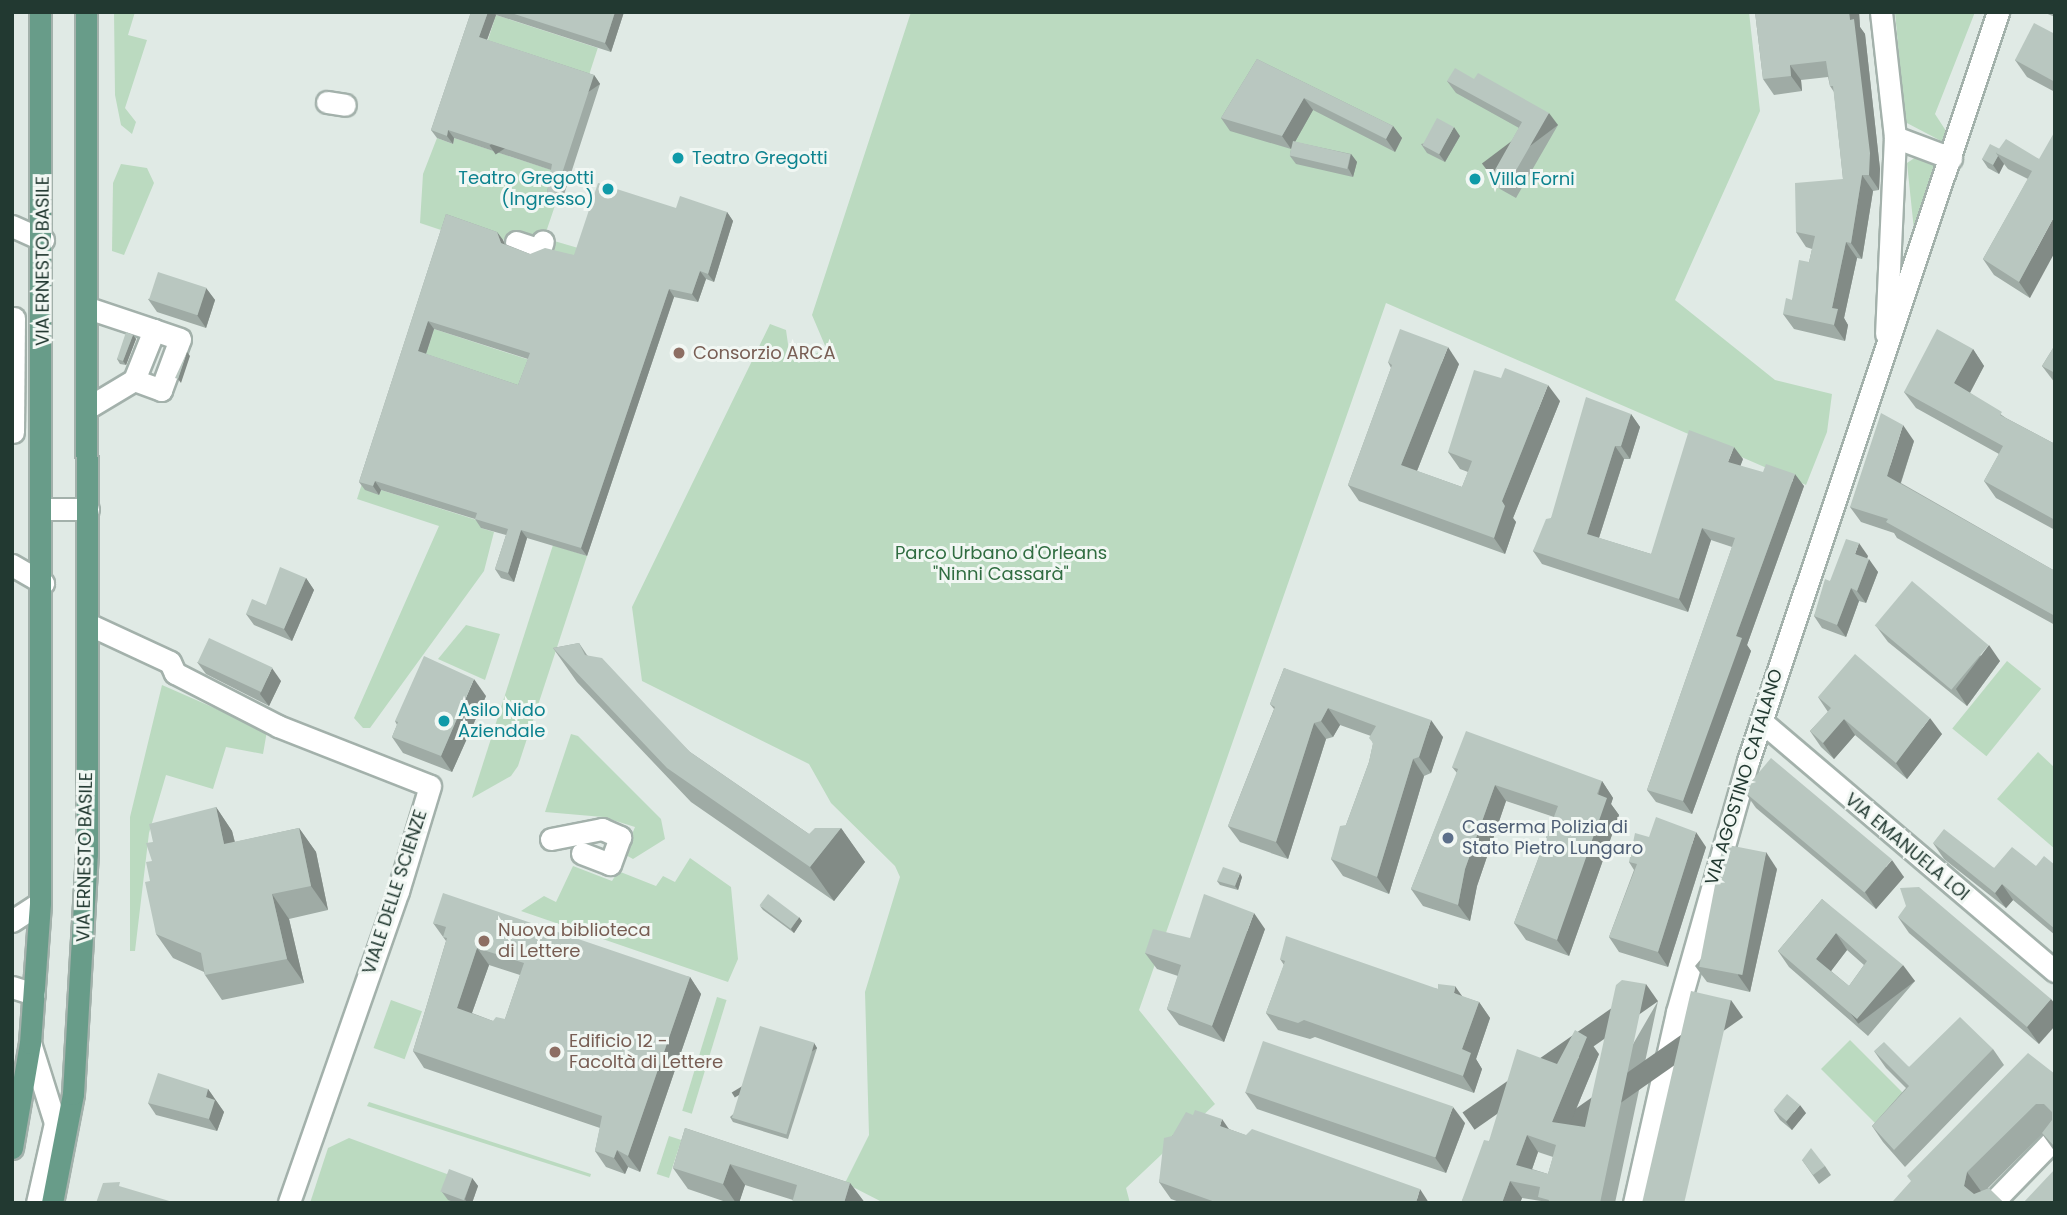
<!DOCTYPE html>
<meta charset="utf-8">
<style>
body{margin:0}
#map{position:relative;width:2067px;height:1215px;overflow:hidden;background:#e0eae5;font-family:Poppins,sans-serif}
div>[style]{position:absolute}
[style*='--x']{left:calc(var(--x)*1px);top:calc(var(--y)*1px);width:calc(var(--w)*1px);rotate:calc(var(--a)*1deg)}
.green>*{inset:0;background:#bbdac0;transform-origin:0 0}
.roads{filter:drop-shadow(2px 0 #a3b1ab) drop-shadow(-2px 0 #a3b1ab) drop-shadow(0 2px #a3b1ab) drop-shadow(0 -2px #a3b1ab)}
.minor>*{height:21px;margin:-10.5px;padding:0 10.5px;transform-origin:10.5px;border-radius:10.5px;background:#fff}
.major>*{height:21px;margin:-10.5px;padding:0 10.5px;transform-origin:10.5px;border-radius:10.5px;background:#689c89}
.wall>*{inset:0;background:#9faba5}
.shaded-wall>*{inset:0;background:#828b86;transform-origin:0 0}
.building>*{inset:0;background:#b9c7c0;transform-origin:0 0}
.dots>*{width:19px;height:19px;translate:-50% -50%;box-sizing:border-box;border:4px solid #f1f7f3;border-radius:50%}
span{translate:-50% -50%;white-space:nowrap;text-align:center;line-height:1.15;-webkit-text-stroke:6px #f1f7f3;paint-order:stroke}
.culture-label{font-size:18px;color:#0d838f}
.left{translate:0 -50%;text-align:left}
.right{translate:-100% -50%;text-align:right}
.street-label{font-size:18px;color:#223931}
.education-label{font-size:18px;color:#785e54}
.park-label{font-size:18px;color:#306d41}
.service-label{font-size:18px;color:#4e5e75}
.frame{position:absolute;inset:0;border:14px solid #223931;pointer-events:none}
</style>
<div id="map">
<div class="green">
<i style="clip-path:polygon(114px 12px,135px 12px,128px 35px,147px 40px,125px 108px,136px 122px,132px 134px,121px 125px,115px 95px)"></i>
<i style="clip-path:polygon(911px 12px,1749px 12px,1760px 111px,1675px 300px,1775px 380px,1832px 394px,1827px 432px,1806px 485px,1386px 303px,1139px 1010px,1215px 1104px,1126px 1188px,1130px 1203px,884px 1203px,845px 1183px,869px 1135px,865px 992px,900px 877px,895px 866px,831px 803px,809px 764px,642px 681px,632px 607px,770px 324px,786px 330px,790px 358px,799px 363px,826px 348px,812px 315px)"></i>
<i style="clip-path:polygon(1895px 12px,1975px 12px,1935px 114px,1948px 134px,1945px 143px,1905px 122px)"></i>
<i style="left:496px;top:15px;width:107px;height:32px;rotate:18deg"></i>
<i style="clip-path:polygon(437px 138px,453px 144px,454px 138px,558px 172px,564px 179px,544px 238px,585px 250px,567px 262px,453px 222px,379px 495px,381px 490px,483px 522px,481px 528px,494px 532px,484px 571px,370px 728px,363px 728px,354px 718px,439px 526px,357px 499px,444px 231px,420px 223px,423px 174px)"></i>
<i style="clip-path:polygon(1919px 155px,1938px 164px,1914px 230px,1907px 163px)"></i>
<i style="clip-path:polygon(121px 164px,147px 168px,154px 183px,124px 255px,112px 251px,113px 183px)"></i>
<i style="left:434px;top:329px;width:107px;height:33px;rotate:18deg"></i>
<i style="clip-path:polygon(553px 545px,587px 556px,518px 766px,511px 776px,472px 798px)"></i>
<i style="clip-path:polygon(466px 625px,500px 634px,485px 680px,438px 659px)"></i>
<i style="left:2007px;top:661px;width:44px;height:87px;rotate:39deg"></i>
<i style="clip-path:polygon(162px 685px,267px 731px,263px 754px,226px 747px,213px 789px,166px 775px,149px 833px,135px 951px,130px 951px,130px 817px)"></i>
<i style="clip-path:polygon(571px 734px,578px 736px,661px 819px,665px 839px,633px 859px,624px 854px,635px 827px,603px 817px,545px 812px)"></i>
<i style="clip-path:polygon(2038px 752px,2055px 768px,2055px 849px,1997px 799px)"></i>
<i style="clip-path:polygon(690px 858px,731px 887px,738px 959px,728px 982px,521px 911px,544px 896px,556px 902px,573px 866px,612px 881px,618px 871px,656px 886px,663px 876px,675px 882px)"></i>
<i style="left:717px;top:997px;width:10px;height:119px;rotate:17deg"></i>
<i style="left:391px;top:1000px;width:33px;height:51px;rotate:20deg"></i>
<i style="left:1850px;top:1040px;width:88px;height:41px;rotate:45deg"></i>
<i style="clip-path:polygon(369px 1102px,591px 1174px,590px 1177px,367px 1106px)"></i>
<i style="left:669px;top:1136px;width:13px;height:40px;rotate:18deg"></i>
<i style="clip-path:polygon(349px 1138px,455px 1177px,456px 1203px,310px 1203px,328px 1148px)"></i>
</div>
<div class="roads">
<div class="minor">
<i style="--x:1881;--y:12;--w:126;--a:83.6"></i>
<i style="--x:1895;--y:137;--w:197;--a:92.6"></i>
<i style="--x:327;--y:102;--w:18;--a:9"></i>
<i style="--x:1895;--y:137;--w:60;--a:20.6"></i>
<i style="--x:12;--y:226;--w:34;--a:24"></i>
<i style="--x:516;--y:242;--w:25;--a:18"></i>
<i style="--x:540;--y:250;--w:9;--a:-72"></i>
<i style="--x:88;--y:308;--w:70;--a:18.4"></i>
<i style="--x:154;--y:330;--w:54;--a:111.8"></i>
<i style="--x:134;--y:380;--w:52;--a:149"></i>
<i style="--x:134;--y:380;--w:29;--a:20"></i>
<i style="--x:161;--y:390;--w:54;--a:-69.6"></i>
<i style="--x:180;--y:339;--w:28;--a:-161"></i>
<i style="--x:13;--y:432;--w:114;--a:-89.5"></i>
<i style="--x:43;--y:509;--w:45;--a:0"></i>
<i style="--x:12;--y:565;--w:36;--a:30"></i>
<i style="--x:88;--y:624;--w:90;--a:24.9"></i>
<i style="--x:170;--y:662;--w:12;--a:66"></i>
<i style="--x:175;--y:673;--w:116;--a:27.2"></i>
<i style="--x:278;--y:726;--w:163;--a:21.5"></i>
<i style="--x:430;--y:786;--w:110;--a:106.9"></i>
<i style="--x:398;--y:891;--w:330;--a:109.3"></i>
<i style="--x:1761;--y:721;--w:386;--a:40.4"></i>
<i style="--x:551;--y:839;--w:52;--a:-11.1"></i>
<i style="--x:602;--y:829;--w:20;--a:24"></i>
<i style="--x:620;--y:837;--w:29;--a:110"></i>
<i style="--x:610;--y:864;--w:30;--a:-159"></i>
<i style="--x:12;--y:921;--w:33;--a:-33"></i>
<i style="--x:12;--y:987;--w:23;--a:18"></i>
<i style="--x:30;--y:1043;--w:84;--a:72.6"></i>
<i style="--x:55;--y:1123;--w:82;--a:102.7"></i>
<i style="--x:1634;--y:1203;--w:196;--a:-77.3"></i>
<i style="--x:1677;--y:1012;--w:261;--a:-74.2"></i>
<i style="--x:1748;--y:761;--w:790;--a:-71.54"></i>
<i style="--x:1992;--y:1203;--w:91;--a:-45.9"></i>
</div>
<div class="major">
<i style="--x:12;--y:1148;--w:107;--a:-80.3"></i>
<i style="--x:30;--y:1043;--w:140;--a:-85.9"></i>
<i style="--x:40;--y:903;--w:891;--a:-90"></i>
<i style="--x:52;--y:1203;--w:111;--a:-79.1"></i>
<i style="--x:73;--y:1094;--w:240;--a:-86.7"></i>
<i style="--x:87;--y:854;--w:842;--a:-90.07"></i>
</div>
</div>
<div class="wall">
<i style="clip-path:polygon(471px 12px,624px 12px,611px 52px,496px 15px,487px 40px,594px 75px,600px 84px,561px 204px,553px 202px,547px 193px,551px 170px,454px 138px,453px 144px,437px 138px,431px 130px)"></i>
<i style="clip-path:polygon(1755px 12px,1859px 12px,1860px 27px,1865px 34px,1880px 169px,1879px 190px,1873px 191px,1862px 259px,1857px 258px,1844px 318px,1848px 325px,1845px 341px,1794px 329px,1783px 314px,1792px 300px,1809px 262px,1812px 249px,1806px 247px,1796px 232px,1843px 179px,1834px 92px,1830px 86px,1828px 77px,1801px 80px,1802px 91px,1774px 95px,1763px 79px)"></i>
<i style="clip-path:polygon(2043px 12px,2055px 12px,2055px 17px)"></i>
<i style="clip-path:polygon(2055px 34px,2055px 92px,2027px 77px,2015px 60px)"></i>
<i style="clip-path:polygon(1257px 59px,1393px 126px,1402px 138px,1395px 152px,1313px 110px,1295px 142px,1351px 154px,1357px 162px,1353px 177px,1296px 164px,1290px 156px,1291px 149px,1230px 131px,1221px 118px)"></i>
<i style="clip-path:polygon(1474px 79px,1558px 125px,1516px 198px,1500px 189px,1491px 177px,1519px 128px,1456px 93px,1447px 81px)"></i>
<i style="clip-path:polygon(1460px 136px,1445px 162px,1427px 153px,1421px 144px)"></i>
<i style="clip-path:polygon(2000px 149px,2039px 159px,2030px 298px,1994px 275px,1983px 259px,2028px 179px,2008px 169px,2004px 164px,1999px 174px,1988px 168px,1982px 159px)"></i>
<i style="clip-path:polygon(evenodd,676px 208px,727px 212px,733px 221px,714px 282px,706px 279px,698px 302px,674px 297px,587px 556px,527px 538px,514px 582px,501px 578px,495px 569px,506px 535px,481px 528px,475px 519px,381px 490px,379px 495px,365px 490px,359px 482px,446px 214px,497px 232px,503px 240px,505px 244px,530px 254px,574px 255px,676px 208px,434px 329px,528px 359px,518px 385px,426px 354px,434px 329px)"></i>
<i style="clip-path:polygon(206px 288px,215px 300px,206px 328px,157px 312px,148px 299px)"></i>
<i style="clip-path:polygon(133px 335px,136px 339px,126px 365px,120px 364px,117px 359px)"></i>
<i style="clip-path:polygon(2055px 345px,2055px 383px,2042px 366px)"></i>
<i style="clip-path:polygon(1973px 349px,1984px 366px,1970px 393px,2006px 418px,2055px 444px,2055px 530px,1996px 498px,1984px 481px,1999px 454px,1916px 408px,1904px 392px)"></i>
<i style="clip-path:polygon(1388px 362px,1459px 364px,1417px 471px,1462px 487px,1468px 472px,1460px 469px,1448px 452px,1560px 401px,1513px 518px,1516px 522px,1505px 554px,1359px 501px,1348px 485px,1391px 368px)"></i>
<i style="clip-path:polygon(1631px 414px,1640px 427px,1630px 459px,1624px 459px,1599px 538px,1651px 554px,1743px 459px,1740px 466px,1804px 486px,1747px 645px,1751px 651px,1692px 814px,1656px 802px,1647px 790px,1732px 547px,1711px 540px,1688px 612px,1542px 564px,1533px 551px,1551px 518px)"></i>
<i style="clip-path:polygon(1914px 441px,1901px 483px,2055px 571px,2055px 625px,1897px 538px,1894px 533px,1861px 522px,1850px 507px)"></i>
<i style="clip-path:polygon(1868px 556px,1867px 558px,1878px 572px,1866px 603px,1859px 601px,1846px 637px,1822px 628px,1814px 616px,1830px 581px)"></i>
<i style="clip-path:polygon(306px 578px,314px 590px,292px 641px,254px 625px,246px 614px,266px 605px)"></i>
<i style="clip-path:polygon(1876px 626px,2000px 661px,1967px 706px,1888px 642px)"></i>
<i style="clip-path:polygon(579px 643px,587px 655px,690px 752px,809px 834px,841px 828px,865px 862px,834px 901px,691px 802px,577px 682px,553px 648px)"></i>
<i style="clip-path:polygon(197px 662px,281px 681px,269px 706px,206px 674px)"></i>
<i style="clip-path:polygon(1284px 668px,1443px 737px,1431px 773px,1424px 776px,1389px 894px,1343px 876px,1331px 859px,1346px 825px,1369px 762px,1373px 744px,1371px 736px,1340px 725px,1333px 737px,1326px 739px,1288px 859px,1240px 842px,1228px 826px,1274px 709px,1270px 704px)"></i>
<i style="clip-path:polygon(486px 696px,452px 772px,403px 753px,392px 737px,397px 725px,395px 721px)"></i>
<i style="clip-path:polygon(1818px 697px,1942px 734px,1907px 779px,1855px 735px,1834px 759px,1821px 747px,1810px 731px,1828px 712px)"></i>
<i style="clip-path:polygon(1452px 767px,1602px 781px,1613px 798px,1611px 804px,1619px 815px,1569px 956px,1526px 940px,1514px 923px,1554px 817px,1506px 801px,1477px 886px,1470px 921px,1423px 906px,1411px 889px,1457px 773px)"></i>
<i style="clip-path:polygon(1744px 791px,1904px 877px,1876px 909px,1756px 808px)"></i>
<i style="clip-path:polygon(216px 807px,232px 831px,235px 842px,299px 828px,316px 852px,328px 910px,289px 919px,304px 983px,222px 1000px,205px 975px,204px 972px,173px 958px,156px 934px,152px 861px,153px 842px)"></i>
<i style="clip-path:polygon(1649px 837px,1706px 847px,1668px 967px,1619px 952px,1609px 937px,1634px 870px,1629px 862px)"></i>
<i style="clip-path:polygon(1933px 843px,1994px 868px,2055px 865px,2055px 935px,2013px 900px,2006px 908px,1944px 859px)"></i>
<i style="clip-path:polygon(1777px 869px,1750px 992px,1707px 982px,1695px 966px)"></i>
<i style="clip-path:polygon(1242px 877px,1238px 890px,1220px 885px,1217px 881px)"></i>
<i style="clip-path:polygon(evenodd,1822px 899px,1915px 981px,1868px 1036px,1789px 967px,1778px 951px,1822px 899px,1847px 950px,1864px 965px,1849px 986px,1831px 971px,1847px 950px)"></i>
<i style="clip-path:polygon(760px 906px,802px 921px,794px 933px,763px 910px)"></i>
<i style="clip-path:polygon(1898px 917px,2051px 999px,2039px 1044px,1909px 933px)"></i>
<i style="clip-path:polygon(evenodd,433px 923px,690px 977px,701px 994px,640px 1172px,628px 1167px,625px 1174px,606px 1167px,595px 1151px,600px 1128px,424px 1068px,413px 1051px,446px 941px,433px 923px,489px 965px,520px 975px,505px 1019px,493px 1021px,472px 1013px,489px 965px)"></i>
<i style="clip-path:polygon(1265px 929px,1224px 1042px,1179px 1025px,1167px 1009px,1178px 976px,1157px 969px,1145px 953px,1190px 938px)"></i>
<i style="clip-path:polygon(1280px 959px,1438px 989px,1479px 1002px,1490px 1018px,1476px 1059px,1482px 1069px,1474px 1093px,1315px 1037px,1310px 1039px,1278px 1030px,1266px 1013px,1284px 965px)"></i>
<i style="clip-path:polygon(evenodd,1658px 1001px,1615px 1203px,1542px 1203px,1541px 1201px,1522px 1198px,1520px 1203px,1461px 1203px,1489px 1141px,1557px 1064px,1599px 1054px,1570px 1124px,1585px 1127px,1658px 1001px,1538px 1152px,1553px 1157px,1548px 1174px,1532px 1169px,1538px 1152px)"></i>
<i style="clip-path:polygon(814px 1043px,817px 1048px,788px 1139px,733px 1122px,730px 1117px)"></i>
<i style="clip-path:polygon(1993px 1049px,2004px 1065px,1905px 1167px,1883px 1142px,1872px 1126px,1906px 1088px,1886px 1068px,1874px 1051px,1909px 1067px)"></i>
<i style="clip-path:polygon(2055px 1074px,2055px 1152px,2042px 1134px,1988px 1188px,2004px 1203px,1895px 1203px)"></i>
<i style="clip-path:polygon(208px 1089px,224px 1112px,217px 1131px,156px 1115px,148px 1103px)"></i>
<i style="clip-path:polygon(1245px 1092px,1465px 1123px,1446px 1173px,1257px 1109px)"></i>
<i style="clip-path:polygon(1774px 1111px,1806px 1113px,1792px 1130px,1780px 1120px)"></i>
<i style="clip-path:polygon(1193px 1115px,1229px 1129px,1429px 1203px,1182px 1203px,1171px 1199px,1159px 1182px,1172px 1136px)"></i>
<i style="clip-path:polygon(685px 1128px,850px 1183px,865px 1203px,792px 1203px,793px 1200px,745px 1185px,739px 1203px,729px 1203px,688px 1189px,673px 1168px)"></i>
<i style="clip-path:polygon(1802px 1160px,1825px 1166px,1831px 1175px,1819px 1184px)"></i>
<i style="clip-path:polygon(472px 1178px,478px 1186px,472px 1203px,456px 1203px,448px 1200px,442px 1192px)"></i>
</div>
<div class="shaded-wall">
<i style="clip-path:polygon(488px 12px,494px 12px,496px 15px,485px 45px,479px 37px)"></i>
<i style="clip-path:polygon(615px 12px,624px 12px,611px 52px,605px 43px)"></i>
<i style="clip-path:polygon(1849px 12px,1859px 12px,1860px 27px,1865px 34px,1880px 169px,1879px 190px,1869px 175px)"></i>
<i style="clip-path:polygon(1790px 65px,1801px 80px,1802px 91px,1791px 76px)"></i>
<i style="left:594px;top:75px;width:11px;height:126px;rotate:56deg"></i>
<i style="clip-path:polygon(1304px 98px,1313px 110px,1291px 149px,1282px 136px)"></i>
<i style="left:1549px;top:113px;width:15px;height:84px;rotate:53deg"></i>
<i style="clip-path:polygon(1393px 126px,1402px 138px,1395px 152px,1386px 139px)"></i>
<i style="clip-path:polygon(1454px 127px,1460px 136px,1445px 162px,1439px 154px)"></i>
<i style="clip-path:polygon(448px 130px,454px 138px,453px 144px,447px 136px)"></i>
<i style="clip-path:polygon(1351px 154px,1357px 162px,1353px 177px,1348px 168px)"></i>
<i style="clip-path:polygon(1998px 156px,2004px 164px,1999px 174px,1993px 165px)"></i>
<i style="clip-path:polygon(1862px 175px,1873px 191px,1862px 259px,1851px 243px)"></i>
<i style="clip-path:polygon(727px 212px,733px 221px,714px 282px,708px 274px)"></i>
<i style="clip-path:polygon(2055px 215px,2055px 252px,2030px 298px,2019px 282px)"></i>
<i style="clip-path:polygon(497px 232px,503px 240px,507px 251px,501px 243px)"></i>
<i style="clip-path:polygon(1846px 242px,1857px 258px,1844px 318px,1848px 325px,1845px 341px,1834px 325px,1832px 308px)"></i>
<i style="clip-path:polygon(700px 271px,706px 279px,698px 302px,692px 294px)"></i>
<i style="clip-path:polygon(206px 288px,215px 300px,206px 328px,197px 315px)"></i>
<i style="clip-path:polygon(669px 289px,674px 297px,587px 556px,581px 548px)"></i>
<i style="clip-path:polygon(428px 321px,434px 329px,424px 360px,418px 351px)"></i>
<i style="clip-path:polygon(133px 335px,136px 339px,126px 365px,123px 361px)"></i>
<i style="clip-path:polygon(1448px 347px,1459px 364px,1413px 481px,1401px 465px)"></i>
<i style="clip-path:polygon(1973px 349px,1984px 366px,1966px 400px,1954px 383px)"></i>
<i style="clip-path:polygon(187px 352px,190px 356px,181px 383px,178px 379px)"></i>
<i style="clip-path:polygon(1548px 385px,1560px 401px,1513px 518px,1516px 522px,1505px 554px,1494px 538px,1502px 501px)"></i>
<i style="clip-path:polygon(1631px 414px,1640px 427px,1630px 459px,1621px 446px)"></i>
<i style="clip-path:polygon(1903px 425px,1914px 441px,1898px 491px,1887px 476px)"></i>
<i style="clip-path:polygon(1615px 446px,1624px 459px,1596px 547px,1587px 534px)"></i>
<i style="clip-path:polygon(1734px 447px,1743px 459px,1737px 475px,1728px 462px)"></i>
<i style="clip-path:polygon(1795px 474px,1804px 486px,1747px 645px,1751px 651px,1692px 814px,1683px 801px,1736px 636px)"></i>
<i style="clip-path:polygon(375px 481px,381px 490px,379px 495px,373px 486px)"></i>
<i style="clip-path:polygon(1702px 528px,1711px 540px,1688px 612px,1679px 599px)"></i>
<i style="clip-path:polygon(521px 530px,527px 538px,514px 582px,508px 573px)"></i>
<i style="clip-path:polygon(1859px 543px,1868px 556px,1864px 566px,1855px 554px)"></i>
<i style="clip-path:polygon(1869px 559px,1878px 572px,1866px 603px,1857px 591px)"></i>
<i style="clip-path:polygon(306px 578px,314px 590px,292px 641px,284px 629px)"></i>
<i style="clip-path:polygon(1851px 588px,1859px 601px,1846px 637px,1837px 625px)"></i>
<i style="clip-path:polygon(1989px 645px,2000px 661px,1967px 706px,1956px 689px)"></i>
<i style="clip-path:polygon(272px 668px,281px 681px,269px 706px,260px 694px)"></i>
<i style="clip-path:polygon(474px 679px,486px 696px,452px 772px,441px 756px)"></i>
<i style="clip-path:polygon(1328px 708px,1340px 725px,1333px 737px,1321px 721px)"></i>
<i style="clip-path:polygon(1930px 718px,1942px 734px,1907px 779px,1896px 763px)"></i>
<i style="clip-path:polygon(1844px 719px,1855px 735px,1834px 759px,1823px 743px)"></i>
<i style="clip-path:polygon(1431px 720px,1443px 737px,1431px 773px,1419px 757px)"></i>
<i style="clip-path:polygon(1314px 723px,1326px 739px,1288px 859px,1276px 842px)"></i>
<i style="clip-path:polygon(1413px 759px,1424px 776px,1389px 894px,1377px 877px)"></i>
<i style="clip-path:polygon(1602px 781px,1613px 798px,1611px 804px,1619px 815px,1569px 956px,1557px 940px)"></i>
<i style="clip-path:polygon(1495px 785px,1506px 801px,1477px 886px,1470px 921px,1458px 905px,1465px 869px)"></i>
<i style="clip-path:polygon(216px 807px,232px 831px,241px 868px,224px 844px)"></i>
<i style="clip-path:polygon(299px 828px,316px 852px,328px 910px,311px 886px)"></i>
<i style="clip-path:polygon(841px 828px,865px 862px,834px 901px,810px 867px)"></i>
<i style="clip-path:polygon(1696px 832px,1706px 847px,1668px 967px,1658px 952px)"></i>
<i style="clip-path:polygon(1766px 852px,1777px 869px,1750px 992px,1738px 975px)"></i>
<i style="clip-path:polygon(1892px 860px,1904px 877px,1876px 909px,1865px 892px)"></i>
<i style="clip-path:polygon(1240px 873px,1242px 877px,1238px 890px,1235px 886px)"></i>
<i style="clip-path:polygon(2002px 884px,2013px 900px,2006px 908px,1995px 893px)"></i>
<i style="clip-path:polygon(272px 894px,289px 919px,304px 983px,287px 959px)"></i>
<i style="clip-path:polygon(1254px 913px,1265px 929px,1224px 1042px,1212px 1026px)"></i>
<i style="clip-path:polygon(799px 917px,802px 921px,794px 933px,791px 929px)"></i>
<i style="clip-path:polygon(1836px 933px,1847px 950px,1828px 975px,1816px 959px)"></i>
<i style="clip-path:polygon(477px 948px,489px 965px,468px 1024px,457px 1008px)"></i>
<i style="left:1903px;top:965px;width:20px;height:71px;rotate:53deg"></i>
<i style="clip-path:polygon(690px 977px,701px 994px,640px 1172px,628px 1156px)"></i>
<i style="left:1646px;top:984px;width:21px;height:224px;rotate:55deg"></i>
<i style="clip-path:polygon(1455px 986px,1467px 1003px,1454px 993px)"></i>
<i style="clip-path:polygon(2051px 999px,2055px 1004px,2055px 1026px,2039px 1044px,2027px 1027px)"></i>
<i style="left:1731px;top:1000px;width:21px;height:208px;rotate:55deg"></i>
<i style="clip-path:polygon(1479px 1002px,1490px 1018px,1476px 1059px,1482px 1069px,1474px 1093px,1463px 1076px,1462px 1049px)"></i>
<i style="clip-path:polygon(1587px 1037px,1599px 1054px,1564px 1138px,1552px 1122px)"></i>
<i style="left:814px;top:1043px;width:6px;height:96px;rotate:59deg"></i>
<i style="clip-path:polygon(208px 1089px,224px 1112px,217px 1131px,209px 1119px,206px 1097px)"></i>
<i style="clip-path:polygon(1800px 1105px,1806px 1113px,1792px 1130px,1786px 1122px)"></i>
<i style="clip-path:polygon(1453px 1107px,1465px 1123px,1446px 1173px,1434px 1156px)"></i>
<i style="clip-path:polygon(1222px 1119px,1233px 1135px,1220px 1126px)"></i>
<i style="clip-path:polygon(1527px 1135px,1538px 1152px,1528px 1181px,1516px 1165px)"></i>
<i style="clip-path:polygon(617px 1150px,628px 1167px,625px 1174px,614px 1158px)"></i>
<i style="clip-path:polygon(730px 1164px,745px 1185px,739px 1203px,736px 1203px,723px 1184px)"></i>
<i style="clip-path:polygon(1967px 1172px,1983px 1194px,1981px 1203px,1964px 1186px)"></i>
<i style="clip-path:polygon(472px 1178px,478px 1186px,472px 1203px,467px 1203px,465px 1199px)"></i>
<i style="clip-path:polygon(1510px 1181px,1522px 1198px,1520px 1203px,1502px 1203px)"></i>
<i style="clip-path:polygon(850px 1183px,865px 1203px,844px 1203px)"></i>
<i style="clip-path:polygon(1420px 1189px,1429px 1203px,1416px 1203px)"></i>
</div>
<div class="building">
<i style="clip-path:polygon(471px 12px,488px 12px,479px 37px,594px 75px,555px 195px,547px 193px,552px 164px,448px 130px,447px 136px,431px 130px)"></i>
<i style="clip-path:polygon(508px 12px,615px 12px,605px 43px)"></i>
<i style="clip-path:polygon(1755px 12px,1849px 12px,1850px 20px,1854px 19px,1870px 153px,1869px 175px,1862px 175px,1851px 243px,1846px 242px,1832px 308px,1838px 309px,1834px 325px,1783px 314px,1786px 298px,1792px 300px,1799px 260px,1809px 262px,1815px 236px,1796px 232px,1795px 183px,1843px 179px,1833px 86px,1830px 86px,1826px 61px,1790px 65px,1791px 76px,1763px 79px)"></i>
<i style="clip-path:polygon(2034px 23px,2055px 34px,2055px 82px,2015px 60px)"></i>
<i style="clip-path:polygon(1257px 59px,1393px 126px,1386px 139px,1304px 98px,1282px 136px,1221px 118px)"></i>
<i style="clip-path:polygon(1455px 68px,1474px 79px,1478px 73px,1549px 113px,1507px 186px,1491px 177px,1522px 122px,1447px 81px)"></i>
<i style="left:1437px;top:118px;width:19px;height:31px;rotate:28deg"></i>
<i style="clip-path:polygon(2055px 131px,2055px 215px,2019px 282px,1983px 259px,2032px 171px,1996px 153px,2006px 139px,2039px 159px)"></i>
<i style="left:1293px;top:141px;width:59px;height:15px;rotate:13deg"></i>
<i style="clip-path:polygon(1990px 144px,2000px 149px,1996px 153px,1998px 156px,1993px 165px,1982px 159px)"></i>
<i style="clip-path:polygon(evenodd,598px 183px,676px 208px,680px 196px,727px 212px,708px 274px,700px 271px,692px 294px,669px 289px,581px 548px,521px 530px,508px 573px,495px 569px,508px 529px,475px 519px,477px 513px,375px 481px,373px 486px,359px 482px,446px 214px,497px 232px,501px 243px,530px 254px,545px 248px,574px 255px,598px 183px,428px 321px,530px 353px,518px 385px,418px 351px,428px 321px)"></i>
<i style="left:158px;top:272px;width:51px;height:29px;rotate:18deg"></i>
<i style="clip-path:polygon(1400px 329px,1448px 347px,1401px 465px,1462px 487px,1472px 461px,1448px 452px,1474px 370px,1501px 378px,1505px 368px,1548px 385px,1502px 501px,1505px 506px,1494px 538px,1348px 485px,1392px 365px,1388px 362px)"></i>
<i style="clip-path:polygon(1937px 329px,1973px 349px,1954px 383px,2002px 412px,2000px 415px,2055px 444px,2055px 520px,1984px 481px,2003px 446px,1904px 392px)"></i>
<i style="clip-path:polygon(126px 332px,133px 335px,123px 361px,117px 359px)"></i>
<i style="clip-path:polygon(2055px 345px,2055px 373px,2042px 366px)"></i>
<i style="clip-path:polygon(187px 352px,178px 379px,175px 378px)"></i>
<i style="clip-path:polygon(1586px 397px,1631px 414px,1621px 446px,1615px 446px,1587px 534px,1651px 554px,1689px 430px,1734px 447px,1728px 462px,1763px 472px,1766px 464px,1795px 474px,1736px 636px,1742px 638px,1683px 801px,1647px 790px,1735px 538px,1702px 528px,1679px 599px,1533px 551px,1546px 519px,1551px 518px)"></i>
<i style="clip-path:polygon(1881px 413px,1903px 425px,1887px 476px,2055px 571px,2055px 616px,1886px 522px,1888px 519px,1850px 507px)"></i>
<i style="clip-path:polygon(1846px 539px,1859px 543px,1855px 554px,1869px 559px,1857px 591px,1851px 588px,1837px 625px,1814px 616px,1825px 579px,1830px 581px)"></i>
<i style="clip-path:polygon(280px 567px,306px 578px,284px 629px,246px 614px,252px 599px,266px 605px)"></i>
<i style="left:1912px;top:581px;width:100px;height:58px;rotate:40deg"></i>
<i style="left:209px;top:638px;width:70px;height:27px;rotate:25deg"></i>
<i style="clip-path:polygon(579px 643px,585px 655px,602px 658px,690px 752px,809px 834px,815px 828px,841px 828px,810px 867px,667px 768px,553px 648px)"></i>
<i style="clip-path:polygon(1855px 654px,1930px 718px,1896px 763px,1844px 719px,1823px 743px,1810px 731px,1831px 708px,1818px 697px)"></i>
<i style="clip-path:polygon(424px 656px,474px 679px,441px 756px,392px 737px,398px 722px,395px 721px)"></i>
<i style="clip-path:polygon(1284px 668px,1431px 720px,1419px 757px,1413px 759px,1377px 877px,1331px 859px,1340px 826px,1346px 825px,1369px 762px,1373px 743px,1369px 738px,1376px 726px,1328px 708px,1321px 721px,1314px 723px,1276px 842px,1228px 826px,1275px 707px,1270px 704px)"></i>
<i style="clip-path:polygon(1466px 731px,1602px 781px,1597px 794px,1607px 798px,1557px 940px,1514px 923px,1558px 806px,1495px 785px,1465px 869px,1458px 905px,1411px 889px,1458px 769px,1452px 767px)"></i>
<i style="left:1771px;top:758px;width:158px;height:43px;rotate:40deg"></i>
<i style="clip-path:polygon(216px 807px,224px 844px,299px 828px,311px 886px,272px 894px,287px 959px,205px 975px,201px 953px,156px 934px,145px 882px,150px 881px,146px 862px,152px 861px,146px 843px,153px 842px,149px 824px)"></i>
<i style="clip-path:polygon(1656px 817px,1696px 832px,1658px 952px,1609px 937px,1637px 864px,1629px 862px,1635px 833px,1649px 837px)"></i>
<i style="clip-path:polygon(1944px 829px,1994px 868px,2012px 847px,2036px 866px,2044px 856px,2055px 865px,2055px 929px,2002px 884px,1995px 893px,1933px 843px)"></i>
<i style="left:1723px;top:844px;width:44px;height:125px;rotate:11deg"></i>
<i style="clip-path:polygon(1223px 867px,1240px 873px,1235px 886px,1217px 881px)"></i>
<i style="clip-path:polygon(1919px 887px,2051px 999px,2027px 1027px,1898px 917px,1906px 906px,1900px 888px)"></i>
<i style="clip-path:polygon(evenodd,443px 893px,690px 977px,628px 1156px,617px 1150px,614px 1158px,595px 1151px,602px 1116px,413px 1051px,447px 938px,443px 937px,446px 927px,433px 923px,443px 893px,477px 948px,524px 963px,505px 1019px,496px 1017px,493px 1021px,457px 1008px,477px 948px)"></i>
<i style="left:768px;top:894px;width:39px;height:14px;rotate:37deg"></i>
<i style="clip-path:polygon(1204px 894px,1254px 913px,1212px 1026px,1167px 1009px,1181px 965px,1145px 953px,1153px 929px,1190px 938px)"></i>
<i style="clip-path:polygon(evenodd,1822px 899px,1903px 965px,1857px 1019px,1778px 951px,1822px 899px,1836px 933px,1867px 961px,1849px 986px,1816px 959px,1836px 933px)"></i>
<i style="clip-path:polygon(1286px 936px,1438px 989px,1438px 984px,1455px 986px,1454px 993px,1479px 1002px,1462px 1049px,1471px 1053px,1463px 1076px,1304px 1020px,1298px 1023px,1266px 1013px,1285px 961px,1280px 959px)"></i>
<i style="clip-path:polygon(evenodd,1622px 980px,1646px 984px,1600px 1203px,1548px 1203px,1549px 1200px,1538px 1197px,1540px 1187px,1510px 1181px,1502px 1203px,1461px 1203px,1484px 1140px,1489px 1141px,1517px 1049px,1557px 1064px,1575px 1030px,1587px 1037px,1552px 1122px,1585px 1127px,1616px 985px,1622px 980px,1527px 1135px,1556px 1145px,1548px 1174px,1516px 1165px,1527px 1135px)"></i>
<i style="left:1691px;top:991px;width:41px;height:218px;rotate:13deg"></i>
<i style="clip-path:polygon(1960px 1017px,1993px 1049px,1894px 1150px,1872px 1126px,1909px 1086px,1874px 1051px,1884px 1042px,1909px 1067px)"></i>
<i style="left:760px;top:1026px;width:57px;height:96px;rotate:17deg"></i>
<i style="left:1263px;top:1041px;width:201px;height:54px;rotate:19deg"></i>
<i style="clip-path:polygon(2028px 1053px,2055px 1074px,2055px 1147px,2042px 1133px,2052px 1120px,2052px 1112px,2044px 1104px,2036px 1104px,1967px 1172px,1964px 1186px,1974px 1194px,1989px 1188px,2004px 1203px,1895px 1203px,1893px 1201px,1911px 1181px,1907px 1176px)"></i>
<i style="clip-path:polygon(158px 1073px,208px 1089px,206px 1097px,215px 1100px,209px 1119px,148px 1103px)"></i>
<i style="left:1787px;top:1094px;width:17px;height:21px;rotate:40deg"></i>
<i style="clip-path:polygon(1195px 1110px,1222px 1119px,1220px 1126px,1246px 1135px,1252px 1129px,1420px 1189px,1416px 1203px,1218px 1203px,1159px 1182px,1164px 1138px,1172px 1136px,1186px 1112px,1193px 1115px)"></i>
<i style="clip-path:polygon(685px 1128px,850px 1183px,844px 1203px,792px 1203px,797px 1185px,730px 1164px,723px 1184px,673px 1168px)"></i>
<i style="clip-path:polygon(1811px 1148px,1825px 1166px,1813px 1175px,1802px 1160px)"></i>
<i style="left:449px;top:1169px;width:25px;height:24px;rotate:21deg"></i>
<i style="clip-path:polygon(2055px 1169px,2055px 1203px,2023px 1203px)"></i>
<i style="clip-path:polygon(120px 1182px,119px 1186px,176px 1203px,96px 1203px,103px 1183px)"></i>
</div>
<div class="dots">
<i style="left:678px;top:158px;background:#0f9aa8"></i>
<i style="left:1475px;top:179px;background:#0f9aa8"></i>
<i style="left:608px;top:189px;background:#0f9aa8"></i>
<i style="left:679px;top:353px;background:#8d6e63"></i>
<i style="left:444px;top:721px;background:#0f9aa8"></i>
<i style="left:1448px;top:838px;background:#5c6f8a"></i>
<i style="left:484px;top:941px;background:#8d6e63"></i>
<i style="left:555px;top:1052px;background:#8d6e63"></i>
</div>
<div class="culture-label">
<span class="left" style="left:692px;top:158px">Teatro Gregotti</span>
<span class="right" style="left:594px;top:189px">Teatro Gregotti<br>(Ingresso)</span>
<span class="left" style="left:1489px;top:179px">Villa Forni</span>
<span class="left" style="left:458px;top:721px">Asilo Nido<br>Aziendale</span>
</div>
<div class="street-label">
<span style="left:43px;top:261px;rotate:-90deg">VIA ERNESTO BASILE</span>
<span style="left:1744px;top:777px;rotate:-73deg">VIA AGOSTINO CATALANO</span>
<span style="left:1907px;top:847px;rotate:40deg">VIA EMANUELA LOI</span>
<span style="left:85px;top:857px;rotate:-89deg">VIA ERNESTO BASILE</span>
<span style="left:395px;top:892px;rotate:-72deg">VIALE DELLE SCIENZE</span>
</div>
<div class="education-label">
<span class="left" style="left:693px;top:353px">Consorzio ARCA</span>
<span class="left" style="left:498px;top:941px">Nuova biblioteca<br>di Lettere</span>
<span class="left" style="left:569px;top:1052px">Edificio 12 -<br>Facoltà di Lettere</span>
</div>
<div class="park-label">
<span style="left:1001px;top:564px">Parco Urbano d'Orleans<br>"Ninni Cassarà"</span>
</div>
<div class="service-label">
<span class="left" style="left:1462px;top:838px">Caserma Polizia di<br>Stato Pietro Lungaro</span>
</div>
<div class="frame"></div>
</div>
